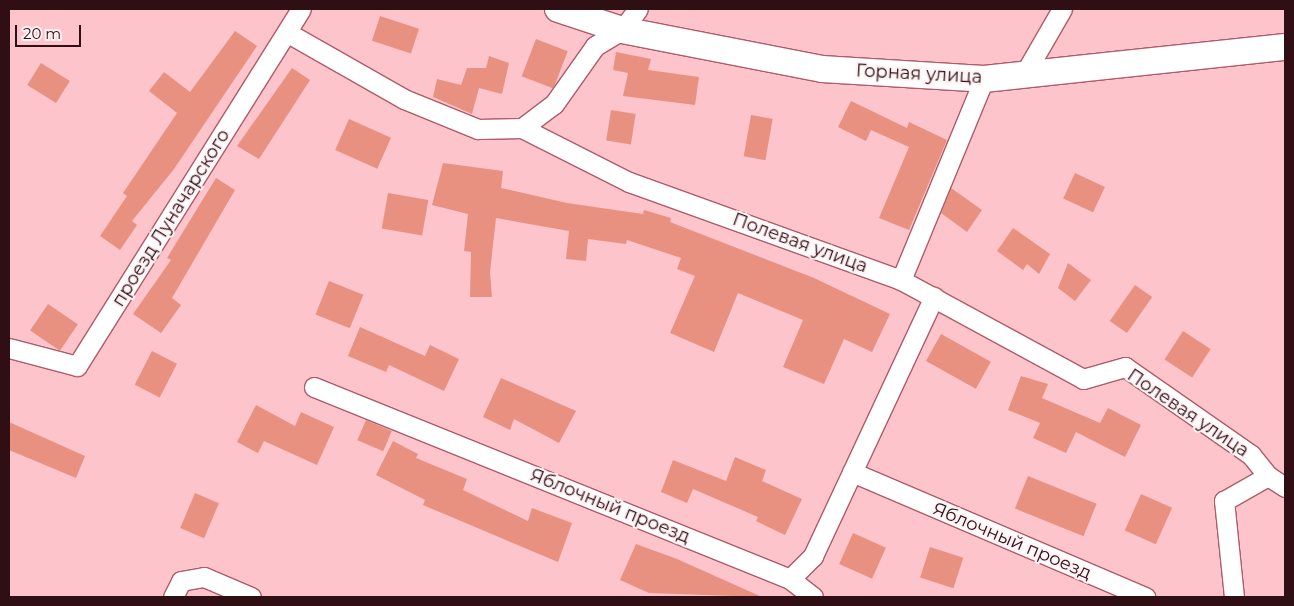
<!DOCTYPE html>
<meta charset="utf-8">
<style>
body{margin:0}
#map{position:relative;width:1294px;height:606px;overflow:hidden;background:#fdc4cb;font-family:Montserrat,sans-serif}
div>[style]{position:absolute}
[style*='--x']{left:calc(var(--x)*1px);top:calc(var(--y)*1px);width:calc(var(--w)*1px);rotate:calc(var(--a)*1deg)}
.building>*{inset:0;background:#e89181;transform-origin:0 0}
.roads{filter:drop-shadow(1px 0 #af5b69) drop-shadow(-1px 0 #af5b69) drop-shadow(0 1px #af5b69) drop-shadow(0 -1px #af5b69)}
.street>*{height:19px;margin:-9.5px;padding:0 9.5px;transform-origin:9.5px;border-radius:9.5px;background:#fff}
.secondary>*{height:26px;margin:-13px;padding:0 13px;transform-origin:13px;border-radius:13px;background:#fff}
span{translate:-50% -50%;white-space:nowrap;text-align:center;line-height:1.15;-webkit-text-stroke:4px #fef3f4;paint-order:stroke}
.street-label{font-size:18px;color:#2f0e14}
.frame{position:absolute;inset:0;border:10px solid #2f0e14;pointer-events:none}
.scale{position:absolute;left:15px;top:25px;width:66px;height:22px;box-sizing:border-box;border:2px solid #2f0e14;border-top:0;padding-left:6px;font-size:15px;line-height:18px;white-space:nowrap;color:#2f0e14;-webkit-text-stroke:4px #fef3f4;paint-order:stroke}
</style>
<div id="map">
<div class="building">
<i style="left:380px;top:16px;width:41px;height:26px;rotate:18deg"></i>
<i style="clip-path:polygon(235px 31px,257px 46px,174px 169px,132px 221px,137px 225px,120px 250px,100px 236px,127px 196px,123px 193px,177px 113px,149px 91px,164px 72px,190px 92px)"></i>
<i style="left:536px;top:39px;width:34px;height:40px;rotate:21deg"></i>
<i style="clip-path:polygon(616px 52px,651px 59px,648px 70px,699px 77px,695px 105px,623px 96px,628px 73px,613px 70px)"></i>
<i style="clip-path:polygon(489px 56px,509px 63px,502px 94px,479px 88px,472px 114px,433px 97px,437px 79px,461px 85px,467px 68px,486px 68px)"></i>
<i style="left:41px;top:63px;width:34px;height:26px;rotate:32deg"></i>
<i style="clip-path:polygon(292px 68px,310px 80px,259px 159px,237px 146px)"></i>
<i style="clip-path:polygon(851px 101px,907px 128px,909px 122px,947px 140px,909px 230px,879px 218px,909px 147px,871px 130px,866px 141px,838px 127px)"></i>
<i style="left:611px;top:110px;width:25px;height:31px;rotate:9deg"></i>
<i style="left:751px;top:115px;width:22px;height:42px;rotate:10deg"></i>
<i style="left:349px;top:119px;width:46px;height:34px;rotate:24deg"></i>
<i style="clip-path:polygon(443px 163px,503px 171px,501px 188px,567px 203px,643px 214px,644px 210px,671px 218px,670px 222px,814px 278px,890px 314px,872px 352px,844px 339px,824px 384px,783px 367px,803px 320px,738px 293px,714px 352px,670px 333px,695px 276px,677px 269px,681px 258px,627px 240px,626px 244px,588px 239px,586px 261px,566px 259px,569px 231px,496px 218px,490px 272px,492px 297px,470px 297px,471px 252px,464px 251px,468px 214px,432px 205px)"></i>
<i style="left:1075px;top:173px;width:33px;height:28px;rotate:25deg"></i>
<i style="clip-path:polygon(216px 178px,235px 190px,172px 298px,181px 305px,161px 333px,133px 314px,171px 260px,167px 258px)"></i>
<i style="clip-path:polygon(951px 188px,982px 210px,967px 232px,941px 213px)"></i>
<i style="left:388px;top:193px;width:41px;height:36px;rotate:10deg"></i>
<i style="clip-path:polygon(1013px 228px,1050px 254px,1039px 274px,1027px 264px,1023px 270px,997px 251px)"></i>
<i style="clip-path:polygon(1068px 263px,1091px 280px,1075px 301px,1058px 288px)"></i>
<i style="left:329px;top:281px;width:37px;height:36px;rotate:22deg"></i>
<i style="left:1135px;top:285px;width:21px;height:44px;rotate:35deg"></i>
<i style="left:48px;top:304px;width:36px;height:32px;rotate:34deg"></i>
<i style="clip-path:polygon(360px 327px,425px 356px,430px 345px,459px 359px,444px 391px,389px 365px,386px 372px,348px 356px)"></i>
<i style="left:1183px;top:331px;width:33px;height:34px;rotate:33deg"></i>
<i style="left:941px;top:334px;width:57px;height:31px;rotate:29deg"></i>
<i style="left:152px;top:351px;width:28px;height:38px;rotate:27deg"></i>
<i style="clip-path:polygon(1021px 376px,1048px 384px,1042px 398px,1100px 423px,1108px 408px,1141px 425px,1125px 457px,1076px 432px,1066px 453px,1033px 438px,1040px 423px,1008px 410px)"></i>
<i style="clip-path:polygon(501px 378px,576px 411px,559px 443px,514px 419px,510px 430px,483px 417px)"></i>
<i style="clip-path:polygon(256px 405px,295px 426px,301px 412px,334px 427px,317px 465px,264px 441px,258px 453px,237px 442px)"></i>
<i style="left:366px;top:420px;width:28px;height:22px;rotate:23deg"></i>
<i style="clip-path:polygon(9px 422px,85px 456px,76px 478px,9px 450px)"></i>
<i style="clip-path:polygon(393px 441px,418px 454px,416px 458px,467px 479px,463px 490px,528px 521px,532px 508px,572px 523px,558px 562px,423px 505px,425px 500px,376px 475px)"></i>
<i style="clip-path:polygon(735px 457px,766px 470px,762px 481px,802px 499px,785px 535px,756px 521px,758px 517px,693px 489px,687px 503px,661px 492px,673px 460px,726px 481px)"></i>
<i style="left:1028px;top:476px;width:74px;height:35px;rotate:22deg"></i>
<i style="left:195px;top:493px;width:26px;height:38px;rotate:23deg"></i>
<i style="left:1141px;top:494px;width:34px;height:40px;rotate:24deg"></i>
<i style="left:853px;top:533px;width:36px;height:34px;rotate:24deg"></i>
<i style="clip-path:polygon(636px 544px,677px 559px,762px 597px,649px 593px,620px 580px)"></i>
<i style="left:930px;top:547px;width:35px;height:32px;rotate:18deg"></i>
</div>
<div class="roads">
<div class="street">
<i style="--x:288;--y:33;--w:133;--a:29.6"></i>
<i style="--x:404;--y:99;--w:80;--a:22.1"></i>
<i style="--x:478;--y:129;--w:44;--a:-1.3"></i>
<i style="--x:522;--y:128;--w:120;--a:26.8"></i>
<i style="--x:629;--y:182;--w:289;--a:19.8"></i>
<i style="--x:901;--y:280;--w:207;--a:28.5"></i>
<i style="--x:1083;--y:379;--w:44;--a:-15.9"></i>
<i style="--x:1125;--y:367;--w:154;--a:34.9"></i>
<i style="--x:1251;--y:455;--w:27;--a:51"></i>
<i style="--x:1268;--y:476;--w:20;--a:33"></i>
<i style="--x:1025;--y:73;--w:74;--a:-60"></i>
<i style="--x:522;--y:128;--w:40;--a:-37"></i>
<i style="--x:554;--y:104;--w:71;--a:-54.7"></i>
<i style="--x:595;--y:46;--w:31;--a:-31"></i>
<i style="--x:622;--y:30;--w:26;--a:-53"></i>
<i style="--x:901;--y:280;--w:217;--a:-67.6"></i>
<i style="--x:9;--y:348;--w:70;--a:14.8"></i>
<i style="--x:77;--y:366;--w:421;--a:-57.9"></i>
<i style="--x:314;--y:387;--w:513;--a:21.97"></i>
<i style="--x:790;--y:579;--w:33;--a:-45"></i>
<i style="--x:813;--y:556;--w:286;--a:-65"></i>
<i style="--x:852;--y:472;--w:319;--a:23.1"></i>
<i style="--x:790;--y:579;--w:29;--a:38"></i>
<i style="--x:173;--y:597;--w:18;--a:-63"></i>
<i style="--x:181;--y:581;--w:23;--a:-10"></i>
<i style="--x:204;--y:577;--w:51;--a:23.1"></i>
<i style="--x:1234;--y:597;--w:97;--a:-95.9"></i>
<i style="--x:1224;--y:501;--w:51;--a:-29.6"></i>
</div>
<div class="secondary">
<i style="--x:558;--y:9;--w:67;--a:18.2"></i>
<i style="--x:622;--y:30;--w:204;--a:11"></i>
<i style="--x:822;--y:69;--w:162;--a:3.5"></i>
<i style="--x:984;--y:79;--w:303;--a:-6.1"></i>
</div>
</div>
<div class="street-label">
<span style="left:919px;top:74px;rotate:3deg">Горная улица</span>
<span style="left:171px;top:218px;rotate:-58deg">проезд Луначарского</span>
<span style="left:800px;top:243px;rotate:20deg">Полевая улица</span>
<span style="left:1188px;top:413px;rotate:34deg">Полевая улица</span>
<span style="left:610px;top:506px;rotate:22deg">Яблочный проезд</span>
<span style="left:1012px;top:541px;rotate:23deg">Яблочный проезд</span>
</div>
<div class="frame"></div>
<div class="scale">20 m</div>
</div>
